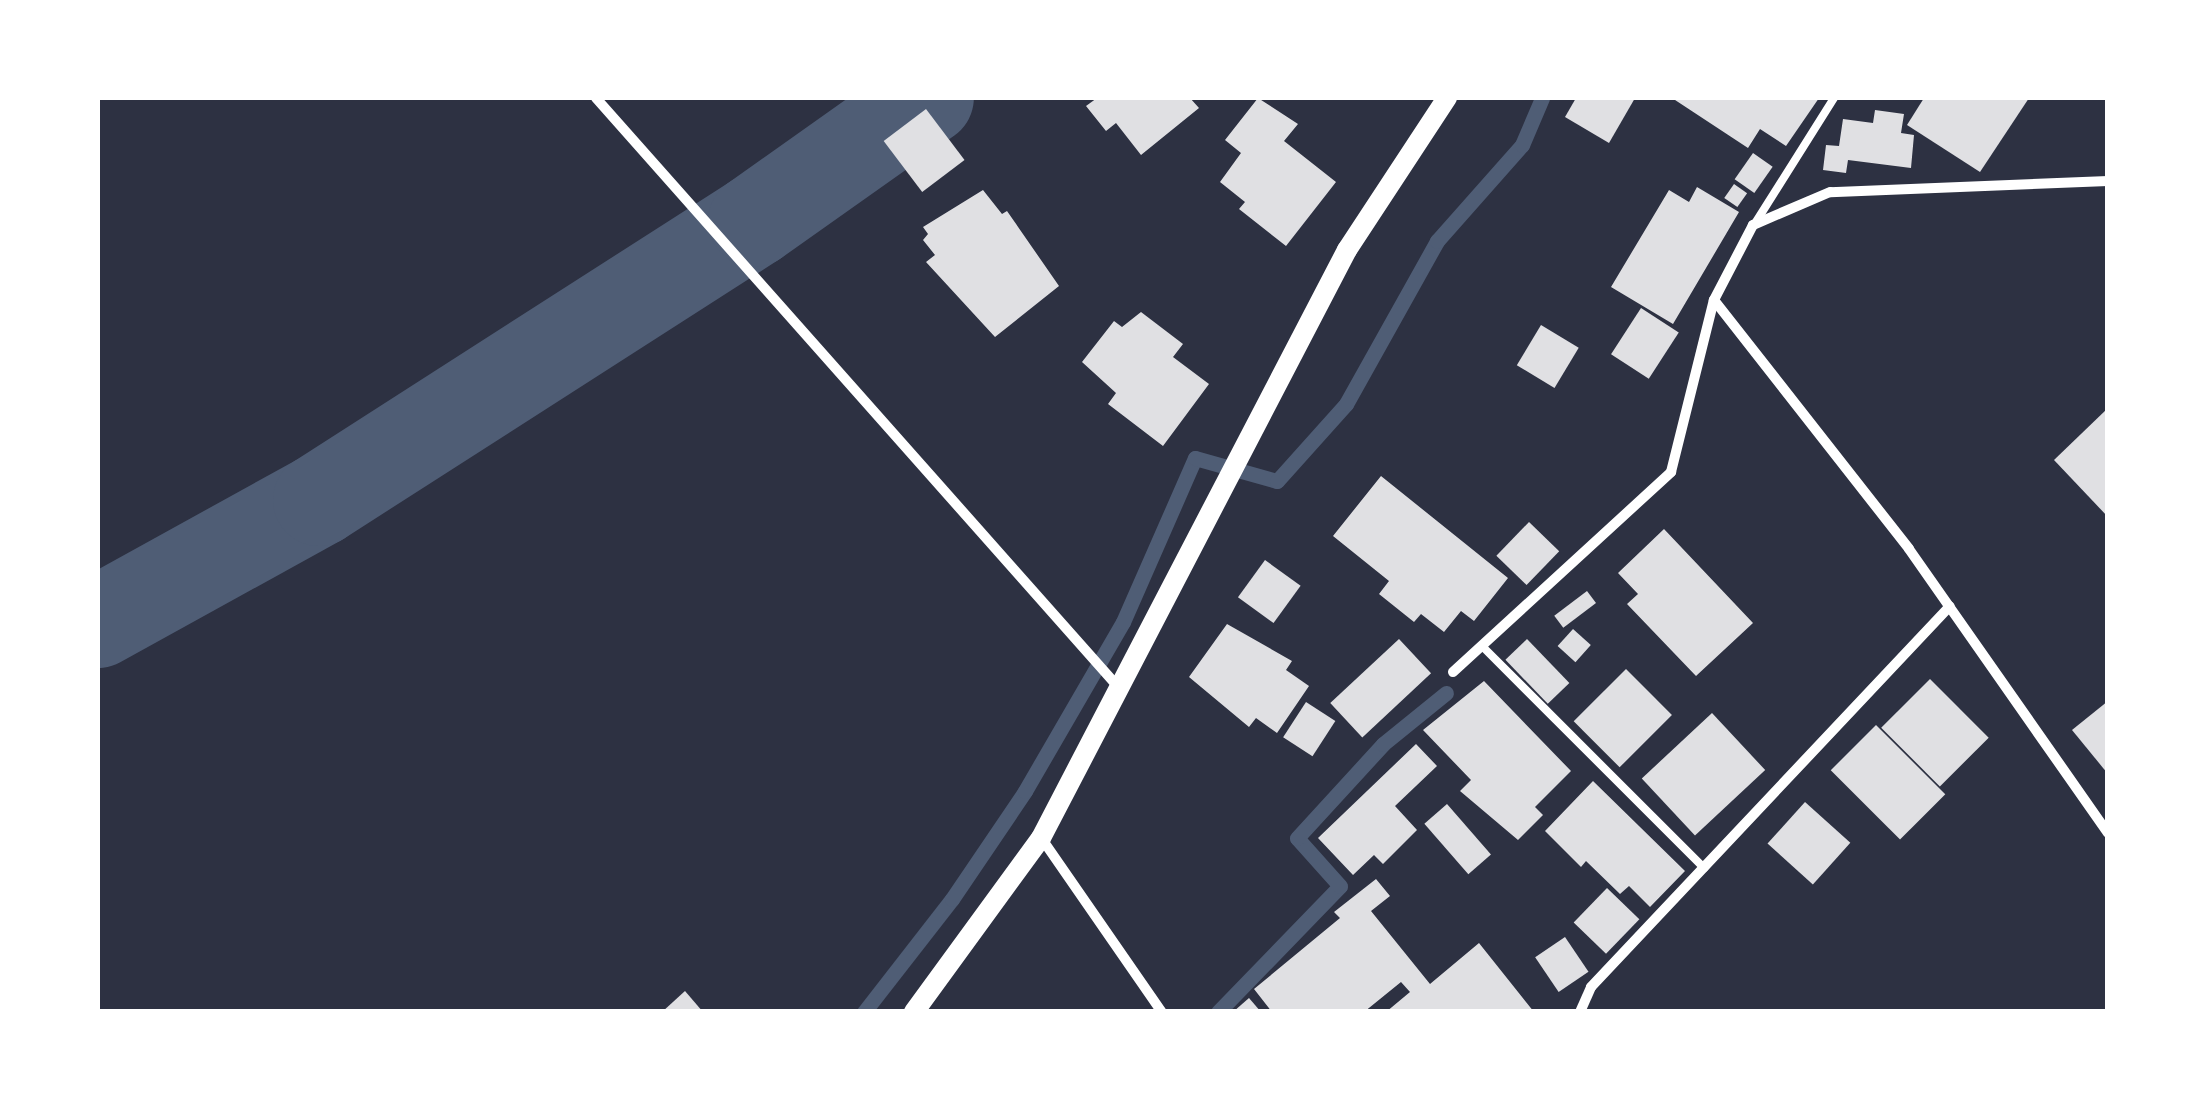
<!DOCTYPE html>
<style>
body{margin:0}
#map{position:relative;width:2205px;height:1109px;overflow:hidden;background:#2d3142;font-family:"DejaVu Sans",sans-serif}
div>[style]{position:absolute}
[style*='--x']{left:calc(var(--x)*1px);top:calc(var(--y)*1px);width:calc(var(--w)*1px);rotate:calc(var(--a)*1deg)}
.stream>*{height:15px;margin:-7.5px;padding:0 7.5px;transform-origin:7.5px;border-radius:7.5px;background:#4f5d75}
.river>*{height:92px;margin:-46px;padding:0 46px;transform-origin:46px;border-radius:46px;background:#4f5d75}
.building>*{inset:0;background:#e0e0e3;transform-origin:0 0}
.service>*{height:8px;margin:-4px;padding:0 4px;transform-origin:4px;border-radius:4px;background:#fff}
.minor>*{height:10px;margin:-5px;padding:0 5px;transform-origin:5px;border-radius:5px;background:#fff}
.secondary>*{height:20px;margin:-10px;padding:0 10px;transform-origin:10px;border-radius:10px;background:#fff}
span{translate:-50% -50%;white-space:nowrap;text-align:center;line-height:1.15;-webkit-text-stroke:9px #fff;paint-order:stroke}
.frame{position:absolute;inset:0;border:100px solid #fff;pointer-events:none}
</style>
<div id="map">
<div class="stream">
<i style="--x:864;--y:1012;--w:143;--a:-52.1"></i>
<i style="--x:952;--y:899;--w:130;--a:-55.9"></i>
<i style="--x:1025;--y:791;--w:195;--a:-59.9"></i>
<i style="--x:1123;--y:622;--w:179;--a:-66.3"></i>
<i style="--x:1195;--y:458;--w:85;--a:15.7"></i>
<i style="--x:1277;--y:481;--w:103;--a:-48.1"></i>
<i style="--x:1346;--y:404;--w:187;--a:-60.8"></i>
<i style="--x:1437;--y:241;--w:128;--a:-48.5"></i>
<i style="--x:1522;--y:145;--w:51;--a:-66.9"></i>
<i style="--x:1218;--y:1012;--w:175;--a:-45.9"></i>
<i style="--x:1340;--y:886;--w:64;--a:-131.9"></i>
<i style="--x:1297;--y:838;--w:127;--a:-47.5"></i>
<i style="--x:1383;--y:744;--w:81;--a:-39"></i>
</div>
<div class="river">
<i style="--x:98;--y:622;--w:252;--a:-28.9"></i>
<i style="--x:319;--y:500;--w:517;--a:-32.68"></i>
<i style="--x:754;--y:221;--w:213;--a:-35.3"></i>
</div>
<div class="building">
<i style="clip-path:polygon(1097px 98px,1190px 98px,1199px 108px,1141px 155px,1116px 123px,1106px 131px,1086px 106px)"></i>
<i style="clip-path:polygon(1258px 98px,1298px 124px,1284px 141px,1336px 182px,1286px 246px,1239px 209px,1245px 202px,1220px 182px,1241px 153px,1225px 140px)"></i>
<i style="clip-path:polygon(1576px 98px,1635px 98px,1609px 143px,1565px 117px)"></i>
<i style="clip-path:polygon(1672px 98px,1819px 98px,1786px 146px,1760px 129px,1748px 148px)"></i>
<i style="clip-path:polygon(1924px 98px,2029px 98px,1980px 172px,1907px 125px)"></i>
<i style="left:926px;top:109px;width:64px;height:53px;rotate:53deg"></i>
<i style="clip-path:polygon(1875px 110px,1904px 114px,1901px 133px,1914px 135px,1911px 168px,1848px 160px,1846px 173px,1823px 170px,1826px 145px,1839px 146px,1843px 119px,1873px 123px)"></i>
<i style="left:1753px;top:153px;width:24px;height:32px;rotate:35deg"></i>
<i style="left:1734px;top:184px;width:16px;height:17px;rotate:35deg"></i>
<i style="clip-path:polygon(1697px 187px,1739px 212px,1673px 324px,1611px 287px,1669px 190px,1689px 202px)"></i>
<i style="clip-path:polygon(983px 190px,1002px 214px,1007px 211px,1059px 286px,995px 337px,926px 262px,935px 255px,923px 240px,928px 234px,923px 227px)"></i>
<i style="left:1641px;top:308px;width:45px;height:55px;rotate:33deg"></i>
<i style="clip-path:polygon(1141px 312px,1183px 344px,1173px 357px,1209px 384px,1163px 446px,1108px 404px,1116px 393px,1082px 362px,1114px 321px,1122px 327px)"></i>
<i style="left:1541px;top:325px;width:44px;height:47px;rotate:31deg"></i>
<i style="clip-path:polygon(2108px 408px,2108px 517px,2054px 460px)"></i>
<i style="clip-path:polygon(1381px 476px,1508px 578px,1474px 621px,1461px 611px,1444px 632px,1421px 614px,1414px 622px,1379px 594px,1389px 581px,1333px 536px)"></i>
<i style="left:1529px;top:522px;width:42px;height:47px;rotate:44deg"></i>
<i style="clip-path:polygon(1664px 529px,1753px 623px,1696px 676px,1627px 604px,1638px 594px,1618px 573px)"></i>
<i style="left:1265px;top:560px;width:44px;height:46px;rotate:36deg"></i>
<i style="left:1587px;top:591px;width:15px;height:41px;rotate:53deg"></i>
<i style="clip-path:polygon(1227px 624px,1292px 661px,1286px 670px,1309px 686px,1277px 733px,1256px 718px,1249px 727px,1189px 677px)"></i>
<i style="left:1573px;top:629px;width:24px;height:23px;rotate:42deg"></i>
<i style="left:1399px;top:639px;width:47px;height:94px;rotate:47deg"></i>
<i style="left:1527px;top:639px;width:61px;height:30px;rotate:46deg"></i>
<i style="left:1626px;top:669px;width:65px;height:74px;rotate:45deg"></i>
<i style="left:1930px;top:679px;width:83px;height:69px;rotate:45deg"></i>
<i style="clip-path:polygon(1484px 681px,1571px 771px,1535px 807px,1543px 815px,1518px 840px,1460px 791px,1471px 780px,1423px 730px)"></i>
<i style="clip-path:polygon(2108px 701px,2108px 774px,2072px 730px)"></i>
<i style="left:1306px;top:702px;width:35px;height:42px;rotate:33deg"></i>
<i style="left:1712px;top:713px;width:78px;height:96px;rotate:47deg"></i>
<i style="left:1876px;top:725px;width:98px;height:64px;rotate:45deg"></i>
<i style="clip-path:polygon(1416px 744px,1437px 766px,1395px 806px,1417px 830px,1383px 864px,1374px 855px,1353px 875px,1318px 838px)"></i>
<i style="clip-path:polygon(1593px 781px,1685px 871px,1650px 907px,1629px 886px,1620px 894px,1586px 861px,1581px 867px,1545px 831px)"></i>
<i style="left:1805px;top:802px;width:61px;height:56px;rotate:42deg"></i>
<i style="left:1447px;top:804px;width:67px;height:30px;rotate:49deg"></i>
<i style="clip-path:polygon(1376px 879px,1390px 896px,1371px 911px,1430px 984px,1479px 943px,1534px 1012px,1386px 1012px,1410px 992px,1401px 982px,1364px 1012px,1272px 1012px,1254px 989px,1340px 918px,1334px 912px)"></i>
<i style="left:1607px;top:888px;width:45px;height:48px;rotate:44deg"></i>
<i style="left:1565px;top:937px;width:42px;height:36px;rotate:56deg"></i>
<i style="clip-path:polygon(685px 991px,703px 1012px,662px 1012px)"></i>
<i style="clip-path:polygon(1249px 998px,1261px 1012px,1233px 1012px)"></i>
</div>
<div class="service">
<i style="--x:1754;--y:225;--w:150;--a:-57.8"></i>
<i style="--x:1485;--y:649;--w:310;--a:45"></i>
</div>
<div class="minor">
<i style="--x:596;--y:98;--w:788;--a:48.44"></i>
<i style="--x:2108;--y:181;--w:278;--a:177.7"></i>
<i style="--x:1830;--y:192;--w:84;--a:156.8"></i>
<i style="--x:1753;--y:225;--w:85;--a:117.5"></i>
<i style="--x:1714;--y:300;--w:316;--a:51.9"></i>
<i style="--x:1909;--y:549;--w:347;--a:55"></i>
<i style="--x:1453;--y:672;--w:296;--a:-42.5"></i>
<i style="--x:1671;--y:472;--w:177;--a:-76"></i>
<i style="--x:1042;--y:839;--w:211;--a:55.3"></i>
<i style="--x:1580;--y:1012;--w:27;--a:-66"></i>
<i style="--x:1591;--y:987;--w:523;--a:-46.7"></i>
</div>
<div class="secondary">
<i style="--x:914;--y:1012;--w:215;--a:-53.9"></i>
<i style="--x:1041;--y:838;--w:663;--a:-62.51"></i>
<i style="--x:1347;--y:250;--w:182;--a:-56.7"></i>
</div>
<div class="frame"></div>
</div>
